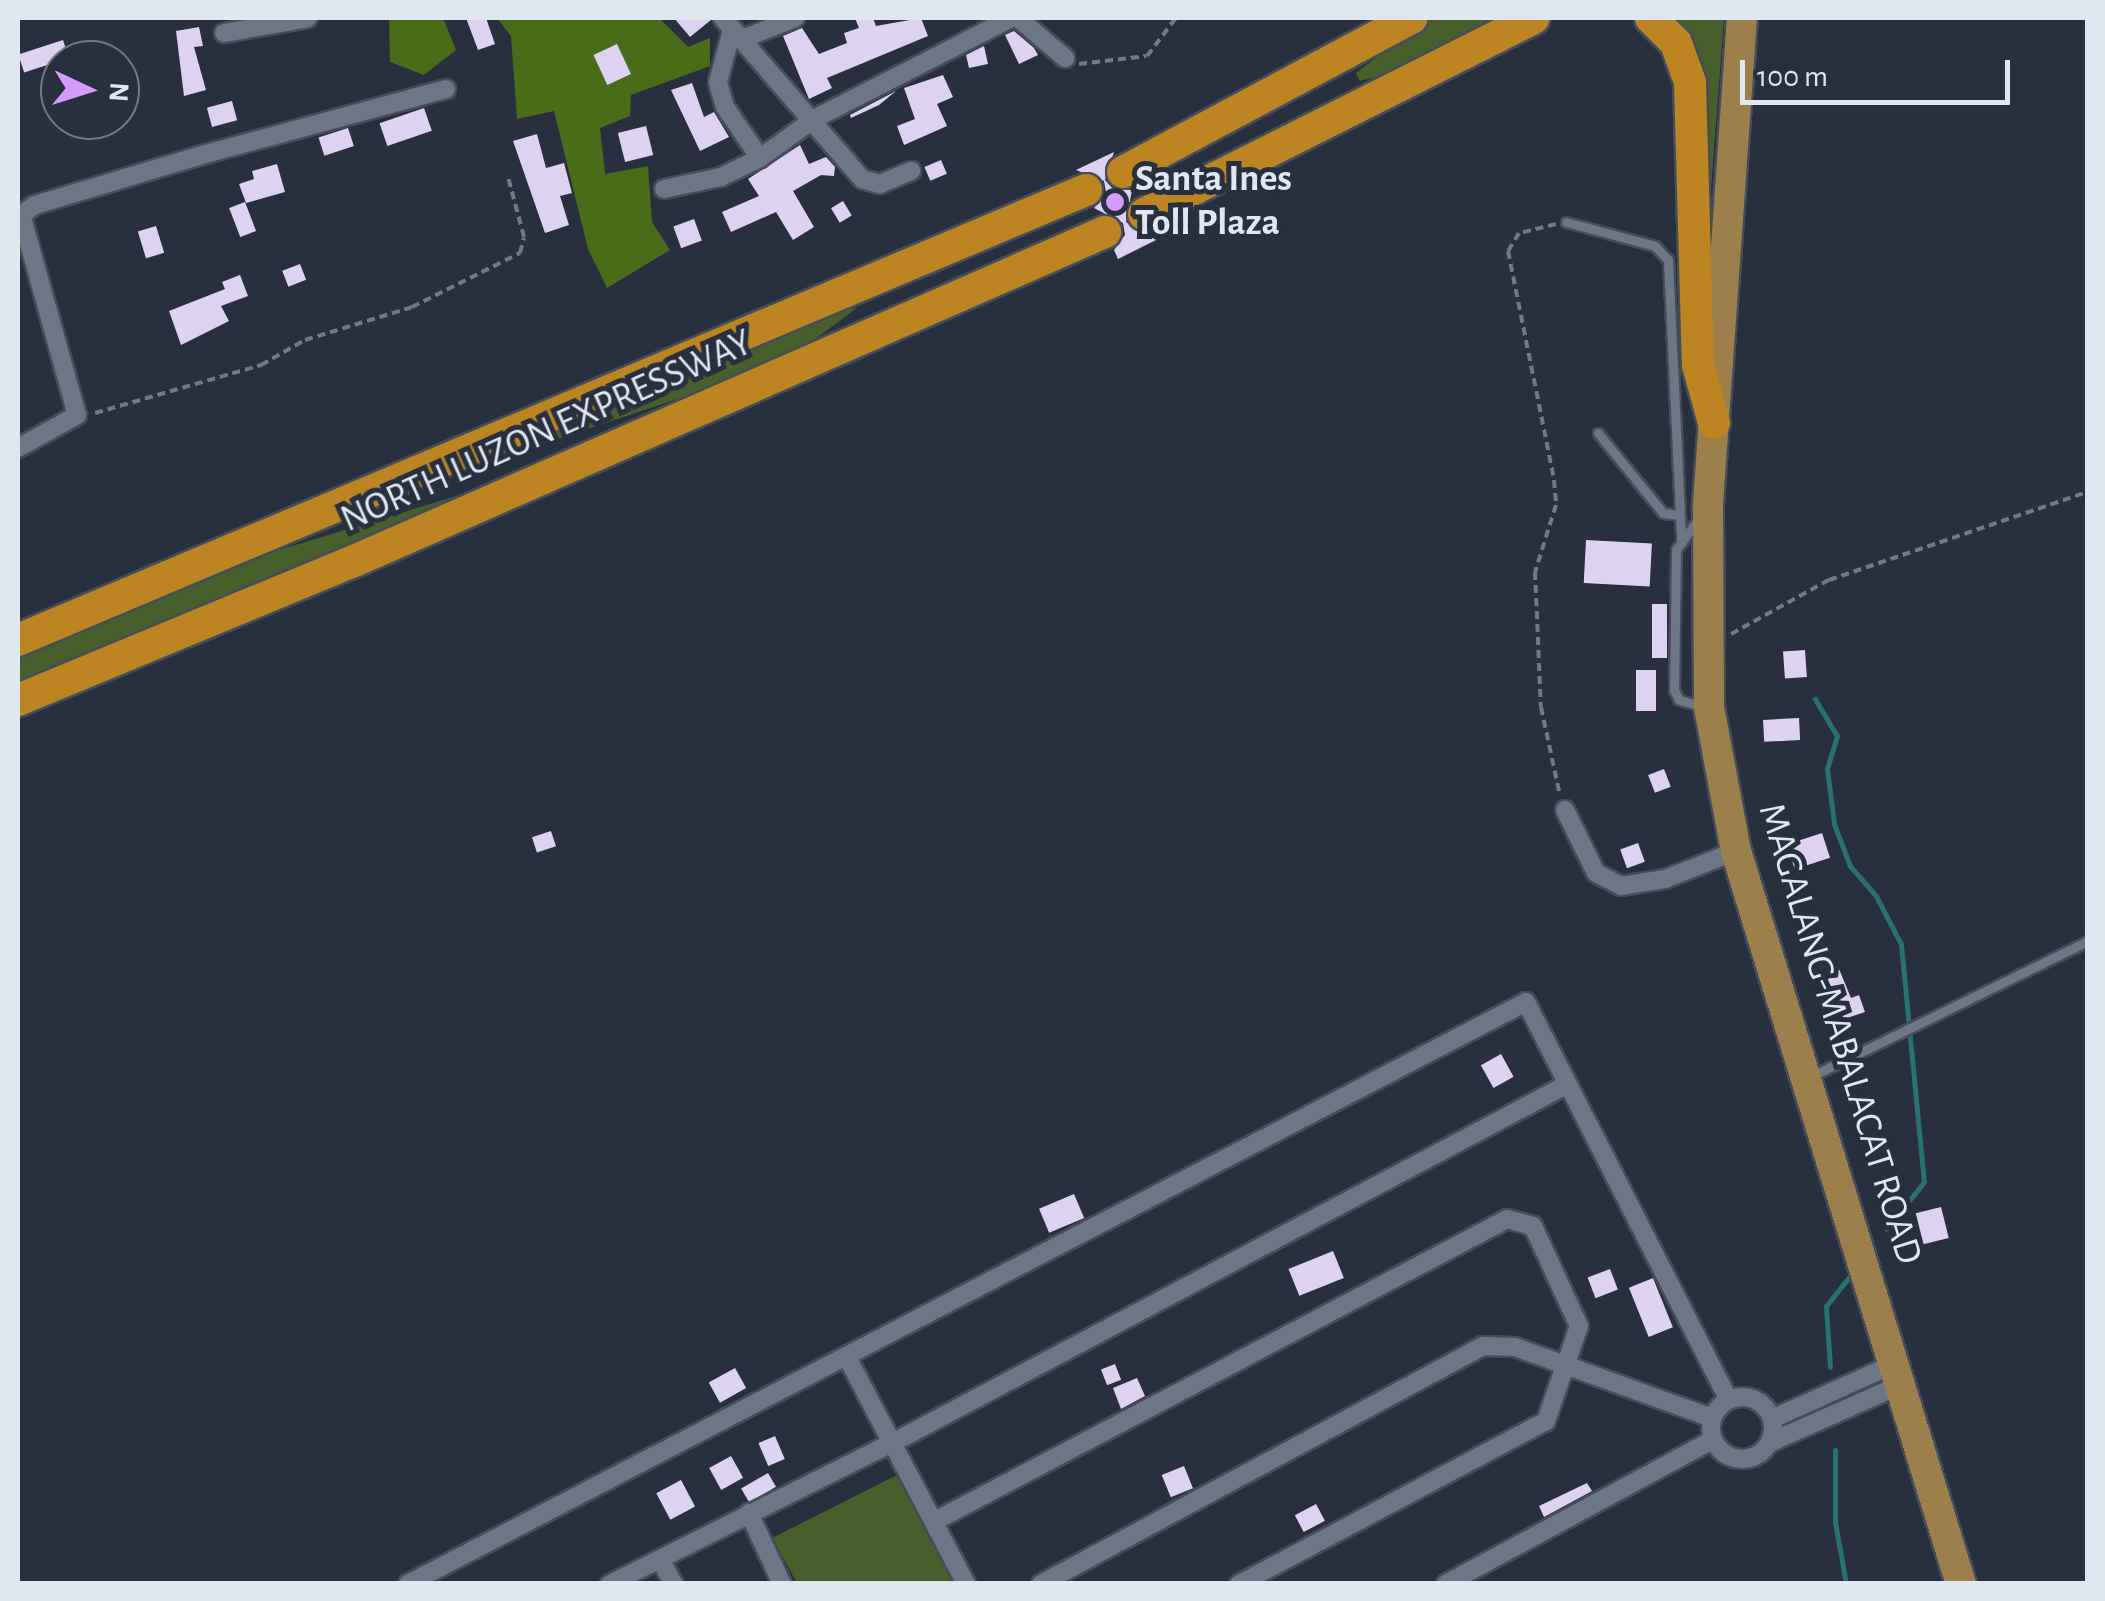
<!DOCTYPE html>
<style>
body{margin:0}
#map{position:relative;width:2105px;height:1601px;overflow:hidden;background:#282f3e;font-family:"Alegreya Sans",sans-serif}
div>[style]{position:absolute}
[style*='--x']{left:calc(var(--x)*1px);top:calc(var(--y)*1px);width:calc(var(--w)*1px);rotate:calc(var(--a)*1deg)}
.green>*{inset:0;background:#47602b}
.forest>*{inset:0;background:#496c18}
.stream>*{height:5px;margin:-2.5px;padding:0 2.5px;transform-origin:2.5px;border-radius:2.5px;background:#287072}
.building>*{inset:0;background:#ded2f3;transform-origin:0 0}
.path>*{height:4px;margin-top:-2px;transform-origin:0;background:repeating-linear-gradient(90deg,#727985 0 8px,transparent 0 13px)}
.roads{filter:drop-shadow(2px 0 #464d59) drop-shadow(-2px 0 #464d59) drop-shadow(0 2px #464d59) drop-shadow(0 -2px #464d59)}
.service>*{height:9px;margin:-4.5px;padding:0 4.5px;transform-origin:4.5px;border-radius:4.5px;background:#6d7687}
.minor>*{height:18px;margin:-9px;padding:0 9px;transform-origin:9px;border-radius:9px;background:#6d7687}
.minor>.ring{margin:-9px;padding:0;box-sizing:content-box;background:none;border:18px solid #6d7687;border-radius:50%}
.primary>*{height:30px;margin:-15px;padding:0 15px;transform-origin:15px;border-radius:15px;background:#9c7f4a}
.motorway>*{height:32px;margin:-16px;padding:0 16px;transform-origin:16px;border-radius:16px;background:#bc8521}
.dots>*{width:28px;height:28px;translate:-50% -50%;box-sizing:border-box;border:5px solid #282f3e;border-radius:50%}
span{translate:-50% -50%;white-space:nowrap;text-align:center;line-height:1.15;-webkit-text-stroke:10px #282f3e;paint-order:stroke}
.poi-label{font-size:38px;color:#e1e7f0;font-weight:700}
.left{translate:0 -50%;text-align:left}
.street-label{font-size:38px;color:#e1e7f0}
.frame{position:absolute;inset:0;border:20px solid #e1e7f0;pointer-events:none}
.north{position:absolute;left:40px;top:40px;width:100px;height:100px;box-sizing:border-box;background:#282f3e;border:2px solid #727985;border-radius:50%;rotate:94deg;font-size:28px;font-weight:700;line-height:40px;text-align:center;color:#e1e7f0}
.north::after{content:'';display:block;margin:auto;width:35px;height:45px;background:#d59bfb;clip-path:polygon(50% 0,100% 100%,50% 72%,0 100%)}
.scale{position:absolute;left:1740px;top:60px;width:270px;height:45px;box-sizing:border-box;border:5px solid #e1e7f0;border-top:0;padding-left:12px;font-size:30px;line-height:35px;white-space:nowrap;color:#e1e7f0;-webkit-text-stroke:8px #282f3e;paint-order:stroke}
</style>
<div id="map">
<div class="green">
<i style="clip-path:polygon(1428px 18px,1508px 18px,1411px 68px,1360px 81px,1356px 73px)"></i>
<i style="clip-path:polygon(1666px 18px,1724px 18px,1710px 202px,1698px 201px)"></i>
<i style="clip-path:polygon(857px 308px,799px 351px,737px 379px,528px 449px,527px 436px,785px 321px)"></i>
<i style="clip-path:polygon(466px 493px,327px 559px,18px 687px,18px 652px,266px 554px)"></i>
<i style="clip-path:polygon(899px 1474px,956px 1583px,797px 1583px,772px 1538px)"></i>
</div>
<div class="forest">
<i style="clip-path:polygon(389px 18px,443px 18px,456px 50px,424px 75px,390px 62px)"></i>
<i style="clip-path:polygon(497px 18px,659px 18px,688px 47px,710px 38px,710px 66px,631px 95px,630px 116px,600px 128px,605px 174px,648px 166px,652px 222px,670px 250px,607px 288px,588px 249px,554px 111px,517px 119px,511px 36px)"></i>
</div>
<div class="stream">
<i style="--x:1815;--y:699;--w:43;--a:59.3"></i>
<i style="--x:1837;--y:736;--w:34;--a:107"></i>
<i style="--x:1827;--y:769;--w:55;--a:82.7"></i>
<i style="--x:1834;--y:824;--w:45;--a:69.1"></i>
<i style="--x:1850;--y:866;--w:40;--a:49"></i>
<i style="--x:1876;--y:896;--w:54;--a:62.5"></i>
<i style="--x:1901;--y:944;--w:239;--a:84.5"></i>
<i style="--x:1924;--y:1182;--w:60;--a:129"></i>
<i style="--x:1830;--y:1367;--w:61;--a:-93.8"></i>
<i style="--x:1826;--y:1306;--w:43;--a:-51.5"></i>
<i style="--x:1835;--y:1450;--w:72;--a:90"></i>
<i style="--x:1835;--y:1522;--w:63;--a:79.9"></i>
</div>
<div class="building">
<i style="clip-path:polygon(466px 18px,486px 18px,495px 44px,478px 50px)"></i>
<i style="clip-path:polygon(674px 18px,711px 18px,711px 20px,690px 37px)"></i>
<i style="clip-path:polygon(855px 18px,873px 18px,876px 26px,921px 18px,928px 36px,827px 78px,832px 88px,809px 99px,783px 36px,802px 28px,819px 54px,847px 43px,844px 33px,859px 28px)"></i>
<i style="clip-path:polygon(199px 27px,203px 46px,194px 47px,206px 90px,184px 96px,176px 31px)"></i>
<i style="clip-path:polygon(1014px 31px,1034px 48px,1038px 55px,1019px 64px,1005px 35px)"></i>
<i style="left:63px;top:40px;width:19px;height:47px;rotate:72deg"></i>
<i style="left:617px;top:44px;width:33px;height:26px;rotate:65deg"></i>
<i style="clip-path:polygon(984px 46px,988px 64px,969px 68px,966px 55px)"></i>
<i style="clip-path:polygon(943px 75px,953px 97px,937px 104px,947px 126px,904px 145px,897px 126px,915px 119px,904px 88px)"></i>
<i style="clip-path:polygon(692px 83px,704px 117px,714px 112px,729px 137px,700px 151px,671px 90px)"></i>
<i style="clip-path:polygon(896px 91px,879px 105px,851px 118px,850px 115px)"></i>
<i style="left:232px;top:101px;width:20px;height:26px;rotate:75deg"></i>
<i style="left:424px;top:108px;width:24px;height:47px;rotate:71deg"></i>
<i style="left:646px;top:126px;width:30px;height:29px;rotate:76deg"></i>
<i style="left:348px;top:128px;width:19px;height:31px;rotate:72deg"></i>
<i style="clip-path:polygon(537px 134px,546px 168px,564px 163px,572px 193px,560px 196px,569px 225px,545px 233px,513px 141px)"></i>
<i style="clip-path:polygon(800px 145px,809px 164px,826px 157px,835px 167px,834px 176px,821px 175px,793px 191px,814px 227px,793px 240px,776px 212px,731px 232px,722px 212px,759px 196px,748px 179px)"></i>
<i style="clip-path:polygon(1114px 152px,1105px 180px,1113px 189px,1132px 190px,1126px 222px,1156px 240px,1118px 259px,1114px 250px,1125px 235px,1123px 223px,1094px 208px,1106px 193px,1104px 181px,1076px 170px)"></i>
<i style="left:941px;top:160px;width:15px;height:18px;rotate:67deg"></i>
<i style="clip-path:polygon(277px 164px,285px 192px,246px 203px,239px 184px,254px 179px,252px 171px)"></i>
<i style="left:843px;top:201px;width:17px;height:14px;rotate:59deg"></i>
<i style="left:245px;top:202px;width:31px;height:17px;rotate:69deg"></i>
<i style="left:694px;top:219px;width:23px;height:22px;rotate:70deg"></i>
<i style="left:156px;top:226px;width:28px;height:19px;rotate:73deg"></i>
<i style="left:300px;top:264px;width:17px;height:19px;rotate:69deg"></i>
<i style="clip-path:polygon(240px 275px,248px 296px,221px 306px,229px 321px,181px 345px,169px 311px,225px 289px,222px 282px)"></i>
<i style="left:1586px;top:540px;width:66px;height:43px;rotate:3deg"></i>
<i style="left:1652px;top:604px;width:15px;height:54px"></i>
<i style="left:1805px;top:650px;width:27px;height:22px;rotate:86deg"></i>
<i style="left:1636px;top:670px;width:20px;height:41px"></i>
<i style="left:1799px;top:718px;width:22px;height:36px;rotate:87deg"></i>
<i style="left:1664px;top:769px;width:19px;height:17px;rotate:69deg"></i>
<i style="left:551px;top:831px;width:16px;height:20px;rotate:72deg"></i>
<i style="left:1822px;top:833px;width:26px;height:37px;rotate:72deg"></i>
<i style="left:1638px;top:843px;width:20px;height:19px;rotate:70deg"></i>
<i style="clip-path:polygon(1839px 969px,1851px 998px,1859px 995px,1865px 1012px,1844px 1019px,1825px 982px)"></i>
<i style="left:1501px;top:1054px;width:26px;height:23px;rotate:61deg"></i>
<i style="left:1074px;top:1194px;width:26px;height:38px;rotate:67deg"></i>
<i style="left:1941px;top:1207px;width:32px;height:26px;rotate:76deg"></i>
<i style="left:1333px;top:1251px;width:29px;height:48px;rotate:68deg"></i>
<i style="left:1610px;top:1269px;width:22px;height:24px;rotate:69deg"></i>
<i style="left:1653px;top:1278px;width:53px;height:26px;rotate:68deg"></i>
<i style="left:1115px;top:1364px;width:17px;height:15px;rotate:69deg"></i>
<i style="left:735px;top:1368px;width:23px;height:30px;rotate:61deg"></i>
<i style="clip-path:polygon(1137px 1378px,1145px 1396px,1121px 1409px,1113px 1388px)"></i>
<i style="left:775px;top:1436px;width:25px;height:18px;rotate:67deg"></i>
<i style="left:731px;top:1456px;width:25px;height:25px;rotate:61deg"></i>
<i style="left:1184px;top:1466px;width:24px;height:24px;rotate:68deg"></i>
<i style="left:768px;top:1473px;width:16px;height:31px;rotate:60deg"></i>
<i style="left:681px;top:1480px;width:30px;height:28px;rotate:62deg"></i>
<i style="clip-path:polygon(1587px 1483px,1592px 1491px,1544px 1517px,1539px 1506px)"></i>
<i style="left:1316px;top:1504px;width:19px;height:24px;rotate:62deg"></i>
</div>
<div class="path">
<i style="--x:1079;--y:64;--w:68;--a:-6.7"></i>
<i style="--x:1147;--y:56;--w:48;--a:-52.7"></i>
<i style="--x:1556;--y:224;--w:38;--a:166"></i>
<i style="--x:1519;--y:233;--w:21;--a:121"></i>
<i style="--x:1508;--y:251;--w:234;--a:78.6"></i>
<i style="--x:1554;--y:480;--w:25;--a:85"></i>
<i style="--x:1556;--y:505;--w:70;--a:107.4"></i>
<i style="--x:1535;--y:572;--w:135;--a:87.5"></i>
<i style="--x:1541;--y:707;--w:91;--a:77.9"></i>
<i style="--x:95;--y:413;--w:173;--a:-16.1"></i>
<i style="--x:261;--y:365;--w:51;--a:-29.6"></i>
<i style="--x:305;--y:340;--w:112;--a:-17.1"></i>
<i style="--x:412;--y:307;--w:121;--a:-26.6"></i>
<i style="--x:520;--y:253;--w:16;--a:-76"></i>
<i style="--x:524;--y:237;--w:62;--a:-104.9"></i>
<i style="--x:1731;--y:634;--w:112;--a:-28.9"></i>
<i style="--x:1829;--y:580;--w:274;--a:-18.8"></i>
</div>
<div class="roads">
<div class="service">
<i style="--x:1566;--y:222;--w:92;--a:15.1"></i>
<i style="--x:1655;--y:246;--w:19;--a:47"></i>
<i style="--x:1668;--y:260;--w:279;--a:87.3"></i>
<i style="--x:1598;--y:433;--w:103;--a:50.9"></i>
<i style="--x:1663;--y:513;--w:17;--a:7"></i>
<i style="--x:1699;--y:518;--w:39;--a:126"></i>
<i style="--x:1676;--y:550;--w:140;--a:90.8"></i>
<i style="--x:1674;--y:690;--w:11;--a:63"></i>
<i style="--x:1679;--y:700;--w:28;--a:15"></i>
<i style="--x:1812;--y:1076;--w:307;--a:-26.1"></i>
</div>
<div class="minor">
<i style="--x:723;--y:18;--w:213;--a:49.2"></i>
<i style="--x:862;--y:179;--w:19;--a:16"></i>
<i style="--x:880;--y:184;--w:34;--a:-23"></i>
<i style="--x:1018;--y:18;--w:62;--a:40.4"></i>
<i style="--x:224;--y:33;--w:85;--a:-10.1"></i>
<i style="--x:742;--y:39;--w:57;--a:-21.6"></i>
<i style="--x:760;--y:158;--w:67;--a:-35.8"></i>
<i style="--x:814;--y:119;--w:221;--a:-27.1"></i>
<i style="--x:664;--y:189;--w:58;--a:-11.9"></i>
<i style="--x:721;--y:177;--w:43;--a:-26"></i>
<i style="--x:760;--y:158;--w:62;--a:-124.5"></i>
<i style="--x:725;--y:107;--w:26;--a:-106"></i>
<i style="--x:718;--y:82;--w:54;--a:-74.9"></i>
<i style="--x:18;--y:448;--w:68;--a:-29.2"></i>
<i style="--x:77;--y:415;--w:208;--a:-105.6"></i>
<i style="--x:21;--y:215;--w:17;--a:-36"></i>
<i style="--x:35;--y:205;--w:170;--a:-16.7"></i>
<i style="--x:198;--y:156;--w:257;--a:-15.1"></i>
<i style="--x:1565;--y:810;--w:70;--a:63.8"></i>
<i style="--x:1596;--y:873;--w:28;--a:27"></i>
<i style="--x:1621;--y:886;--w:45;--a:-9"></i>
<i style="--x:1665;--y:879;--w:76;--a:-21.5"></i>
<i style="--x:848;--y:1359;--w:254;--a:62.3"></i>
<i class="ring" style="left:1711px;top:1397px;width:44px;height:44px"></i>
<i style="--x:1772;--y:1419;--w:136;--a:-24.3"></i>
<i style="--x:1769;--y:1443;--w:145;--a:-23.9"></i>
<i style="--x:749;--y:1513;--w:78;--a:65.1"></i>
<i style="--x:935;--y:1521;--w:647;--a:-27.83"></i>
<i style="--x:1507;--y:1219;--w:27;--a:15"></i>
<i style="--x:1533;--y:1226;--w:110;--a:65.3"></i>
<i style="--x:1579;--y:1326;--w:101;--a:109.2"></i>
<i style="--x:1546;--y:1421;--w:348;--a:152"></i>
<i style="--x:661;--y:1561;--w:26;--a:61"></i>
<i style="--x:408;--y:1584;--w:1260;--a:-27.5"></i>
<i style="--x:1526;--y:1002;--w:445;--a:63"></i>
<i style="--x:610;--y:1584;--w:318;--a:-26.6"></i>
<i style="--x:894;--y:1442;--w:763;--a:-27.98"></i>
<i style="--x:1041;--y:1584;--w:502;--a:-28.3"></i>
<i style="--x:1483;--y:1346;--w:32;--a:2"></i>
<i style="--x:1515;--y:1347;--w:209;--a:19.8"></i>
<i style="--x:1446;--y:1584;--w:302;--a:-28.4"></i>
</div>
<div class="primary">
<i style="--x:1742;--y:18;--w:492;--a:94"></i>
<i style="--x:1708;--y:509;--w:198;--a:89.7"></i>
<i style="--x:1709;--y:707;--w:147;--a:79.4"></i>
<i style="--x:1736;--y:851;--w:767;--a:72.94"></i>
</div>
<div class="motorway">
<i style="--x:1651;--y:18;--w:35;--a:45"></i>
<i style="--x:1676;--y:43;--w:41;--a:70.3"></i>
<i style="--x:1690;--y:82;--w:283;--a:88.4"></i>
<i style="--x:1698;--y:365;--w:60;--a:74.6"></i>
<i style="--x:1123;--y:172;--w:327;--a:-28.1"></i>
<i style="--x:1144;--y:214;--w:436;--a:-26.7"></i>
<i style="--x:18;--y:640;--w:1159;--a:-22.85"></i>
<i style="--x:18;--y:700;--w:364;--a:-22.5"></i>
<i style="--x:354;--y:561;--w:820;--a:-23.66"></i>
</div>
</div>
<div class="dots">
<i style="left:1115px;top:202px;background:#d59bfb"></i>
</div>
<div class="poi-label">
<span class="left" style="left:1135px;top:202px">Santa Ines<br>Toll Plaza</span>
</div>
<div class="street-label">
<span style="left:547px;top:432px;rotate:-24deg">NORTH LUZON EXPRESSWAY</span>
<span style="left:1839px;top:1034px;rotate:73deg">MAGALANG-MABALACAT ROAD</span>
</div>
<div class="frame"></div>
<div class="north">N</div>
<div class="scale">100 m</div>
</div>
